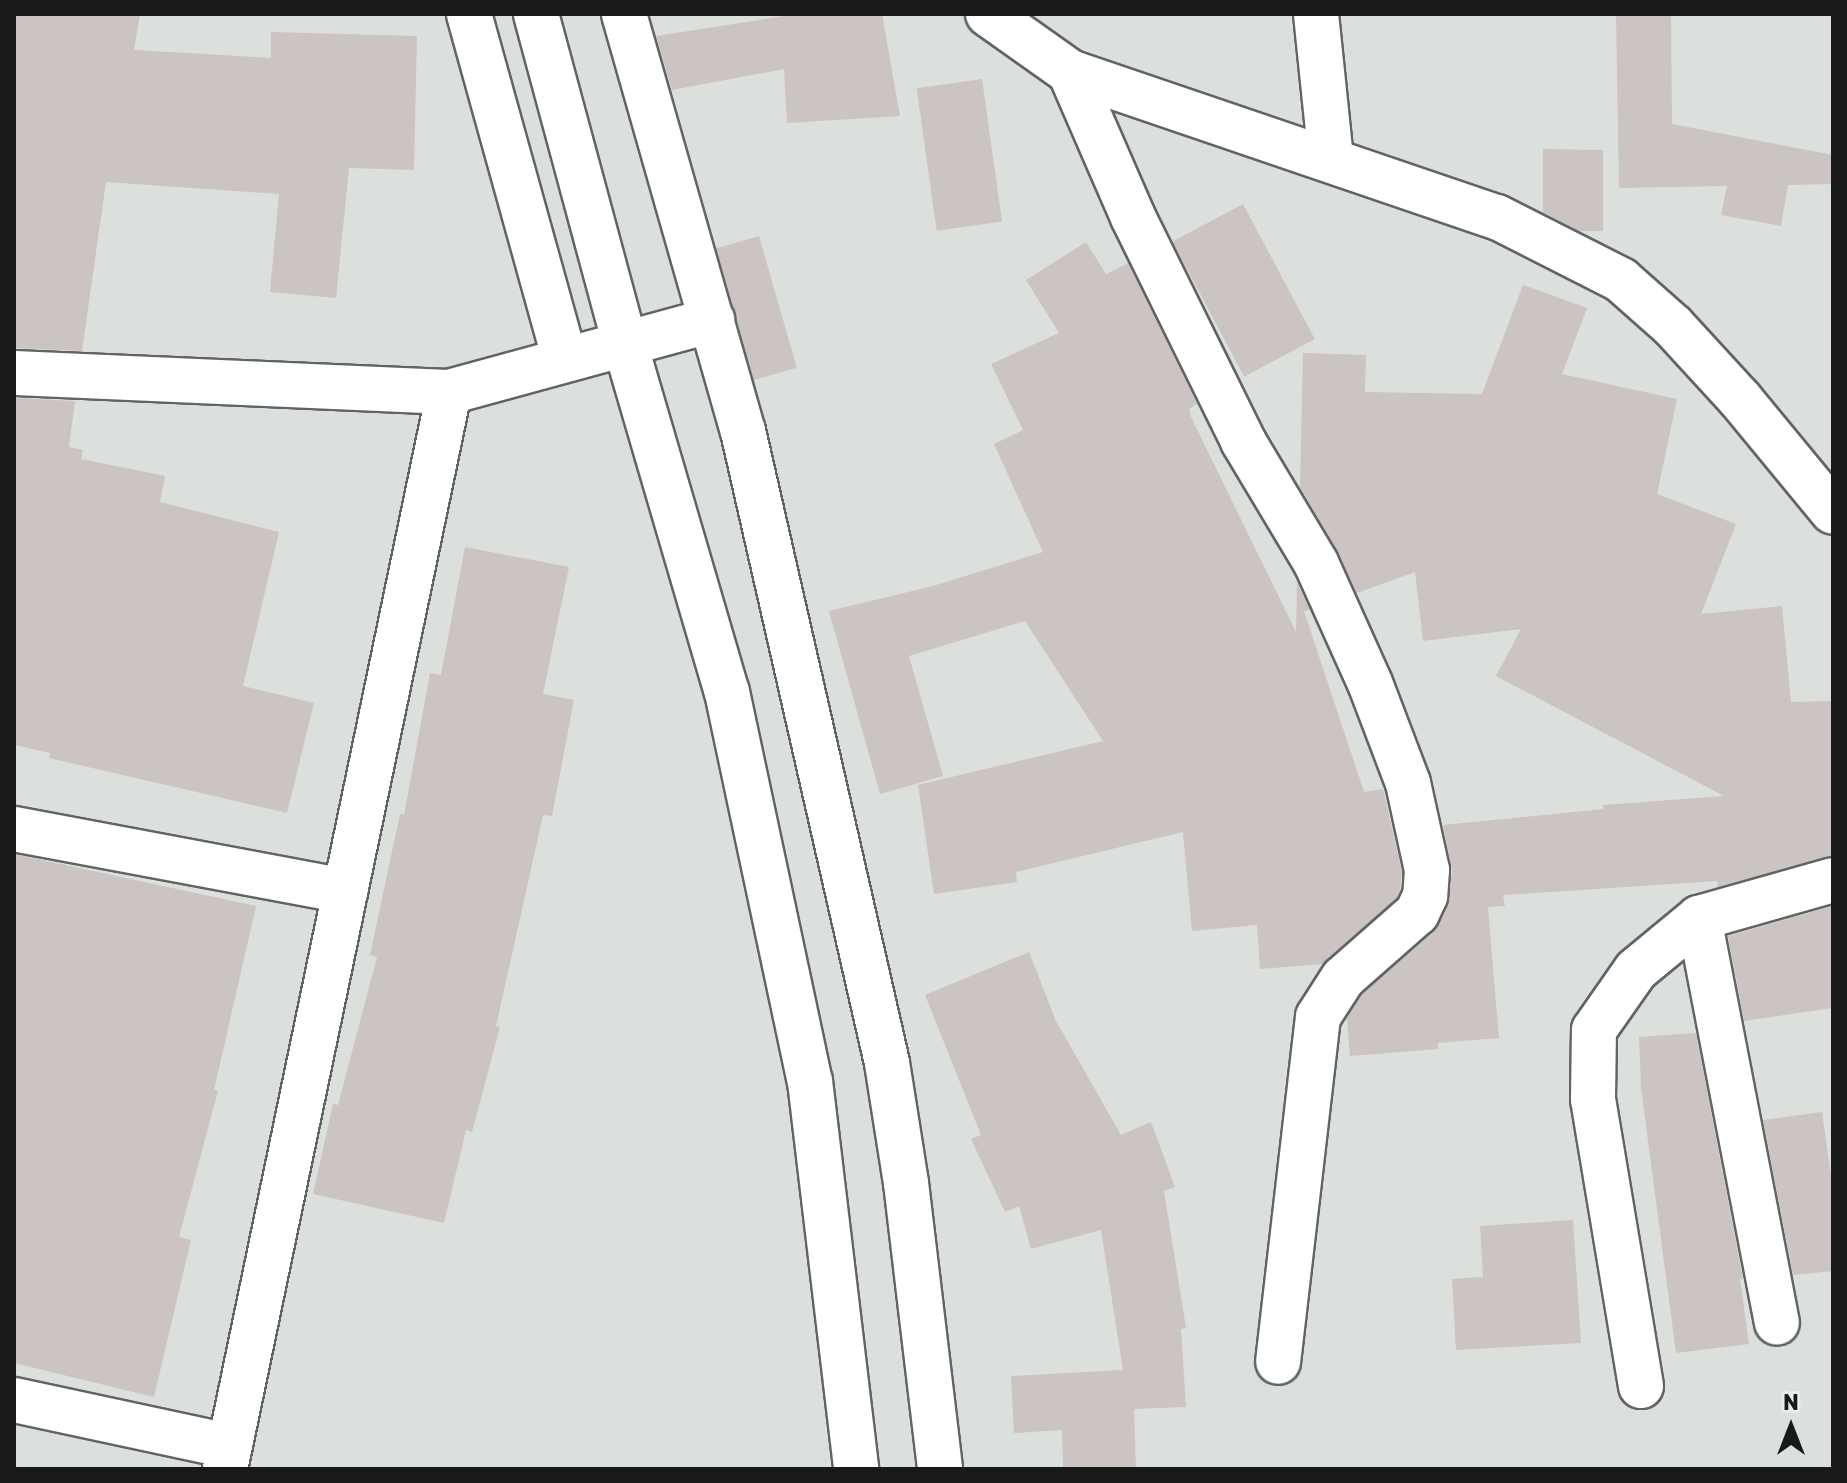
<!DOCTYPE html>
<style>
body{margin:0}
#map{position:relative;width:1847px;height:1483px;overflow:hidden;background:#dbe0dc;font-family:Rubik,sans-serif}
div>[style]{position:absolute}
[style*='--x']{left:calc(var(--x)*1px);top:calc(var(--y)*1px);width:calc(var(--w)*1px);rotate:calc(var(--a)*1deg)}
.building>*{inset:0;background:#cbc4c3;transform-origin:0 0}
.roads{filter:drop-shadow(2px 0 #616562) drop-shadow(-2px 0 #616562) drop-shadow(0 2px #616562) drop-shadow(0 -2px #616562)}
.minor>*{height:44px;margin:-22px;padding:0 22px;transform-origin:22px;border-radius:22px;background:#fff}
span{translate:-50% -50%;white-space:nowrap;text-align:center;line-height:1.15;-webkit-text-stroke:7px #e8ede9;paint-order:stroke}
.frame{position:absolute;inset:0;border:16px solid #181918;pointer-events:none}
.north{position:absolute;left:1751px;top:1387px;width:80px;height:80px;-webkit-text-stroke:6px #e8ede9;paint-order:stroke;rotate:0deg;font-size:22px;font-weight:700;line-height:32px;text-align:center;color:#181918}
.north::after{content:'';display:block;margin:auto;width:28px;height:36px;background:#181918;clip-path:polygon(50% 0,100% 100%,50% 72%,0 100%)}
</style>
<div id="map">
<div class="building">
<i style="clip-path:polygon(14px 14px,140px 14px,134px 50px,271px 58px,271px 32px,417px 36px,414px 170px,349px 168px,336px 298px,270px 292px,279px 194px,106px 182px,82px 351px,14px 348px)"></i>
<i style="clip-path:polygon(797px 14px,882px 14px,900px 116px,787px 123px,784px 69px,672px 90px,656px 36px)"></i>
<i style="clip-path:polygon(1616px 14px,1671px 14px,1672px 124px,1833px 155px,1833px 184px,1788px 185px,1781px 226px,1721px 215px,1727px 186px,1619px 188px)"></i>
<i style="left:982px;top:79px;width:144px;height:66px;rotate:82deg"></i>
<i style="clip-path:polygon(1543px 149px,1603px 150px,1603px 231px,1579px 231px,1543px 212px)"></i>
<i style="left:1243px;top:204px;width:153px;height:80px;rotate:62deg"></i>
<i style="left:759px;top:236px;width:137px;height:45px;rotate:74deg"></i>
<i style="clip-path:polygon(1086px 242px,1106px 274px,1128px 263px,1197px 404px,1189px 409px,1191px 417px,1296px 632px,1297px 583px,1310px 610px,1304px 611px,1364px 792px,1383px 789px,1402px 872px,1400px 890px,1397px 898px,1322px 964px,1260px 969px,1257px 925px,1192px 931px,1183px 832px,1016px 872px,1017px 882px,934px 894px,918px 785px,1103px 741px,1025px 621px,909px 656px,943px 776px,880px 794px,829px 611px,933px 586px,1043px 552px,994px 444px,1023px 430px,991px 364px,1059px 333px,1026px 280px)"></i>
<i style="clip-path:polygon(1523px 285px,1587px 308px,1562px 374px,1677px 399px,1657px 494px,1736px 524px,1701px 614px,1782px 606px,1791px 702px,1833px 701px,1833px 856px,1718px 887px,1717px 881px,1503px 895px,1505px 906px,1488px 907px,1499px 1038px,1438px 1043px,1438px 1049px,1350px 1056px,1347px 1018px,1362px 994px,1434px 932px,1448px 907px,1452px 871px,1443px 825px,1604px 809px,1603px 805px,1724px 796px,1496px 676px,1521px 629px,1423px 641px,1415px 572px,1357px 593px,1337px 550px,1300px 487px,1303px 353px,1366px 355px,1365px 392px,1482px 394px)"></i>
<i style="clip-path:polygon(14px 398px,75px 401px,69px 447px,83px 450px,81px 459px,165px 476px,160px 502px,279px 532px,243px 686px,314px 703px,287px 813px,49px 758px,50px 753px,14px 745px)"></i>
<i style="clip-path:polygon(465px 547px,569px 567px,543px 694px,574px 700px,552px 816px,543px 815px,496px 1026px,500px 1027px,472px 1132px,466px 1130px,444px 1223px,313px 1194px,333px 1104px,338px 1105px,377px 957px,370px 955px,400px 814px,404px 815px,430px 673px,441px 675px)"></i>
<i style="clip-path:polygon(14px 854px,256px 906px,214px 1090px,218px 1091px,179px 1237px,191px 1240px,154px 1397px,14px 1363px)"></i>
<i style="clip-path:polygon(1833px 906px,1833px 1008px,1744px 1021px,1728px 936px)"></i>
<i style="clip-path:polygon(1029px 952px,1056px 1021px,1121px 1135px,1151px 1122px,1175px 1187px,1164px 1191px,1186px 1328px,1181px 1329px,1186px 1407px,1134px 1409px,1136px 1469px,1063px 1469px,1062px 1430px,1014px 1433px,1011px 1376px,1123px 1370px,1101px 1230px,1031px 1249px,1019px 1206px,1005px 1212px,971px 1139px,981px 1135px,925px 995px)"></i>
<i style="clip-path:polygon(1696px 1033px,1743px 1279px,1740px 1279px,1749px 1344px,1676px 1353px,1641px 1088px,1639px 1037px)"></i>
<i style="clip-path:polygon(1822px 1112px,1833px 1190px,1833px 1271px,1793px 1275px,1763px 1120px)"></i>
<i style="clip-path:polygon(1573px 1220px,1581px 1343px,1456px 1350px,1452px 1279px,1483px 1277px,1480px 1226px)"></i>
</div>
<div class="roads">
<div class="minor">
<i style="--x:469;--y:14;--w:358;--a:74.5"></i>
<i style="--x:536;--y:14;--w:342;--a:74.9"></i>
<i style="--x:625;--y:344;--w:363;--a:73.7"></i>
<i style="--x:727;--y:692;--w:398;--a:78"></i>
<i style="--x:810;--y:1081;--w:391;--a:83.2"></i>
<i style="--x:624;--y:14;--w:434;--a:74.1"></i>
<i style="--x:743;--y:431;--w:648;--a:77.16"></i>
<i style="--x:887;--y:1063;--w:121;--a:81"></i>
<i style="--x:906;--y:1183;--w:288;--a:83.2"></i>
<i style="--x:988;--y:14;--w:100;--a:35.3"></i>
<i style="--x:1070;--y:72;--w:451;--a:18.8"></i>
<i style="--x:1497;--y:217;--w:139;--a:26.9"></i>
<i style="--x:1621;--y:280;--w:69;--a:41.5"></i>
<i style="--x:1673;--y:326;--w:99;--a:47.5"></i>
<i style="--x:1740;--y:399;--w:146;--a:50.5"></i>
<i style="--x:1316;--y:14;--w:145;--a:84.1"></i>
<i style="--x:1070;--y:72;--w:158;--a:66.5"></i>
<i style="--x:1133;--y:217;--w:250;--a:63.8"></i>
<i style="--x:1243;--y:441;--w:142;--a:59.1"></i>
<i style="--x:1316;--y:563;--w:132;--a:65.8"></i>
<i style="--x:1370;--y:683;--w:107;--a:69.2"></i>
<i style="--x:1408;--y:783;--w:89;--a:77.7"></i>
<i style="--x:1427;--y:870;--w:26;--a:94"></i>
<i style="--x:1425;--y:896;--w:19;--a:115"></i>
<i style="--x:1417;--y:913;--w:98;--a:138.7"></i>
<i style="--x:1343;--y:978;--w:46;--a:122.7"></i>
<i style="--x:1318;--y:1017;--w:347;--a:96.6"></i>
<i style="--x:14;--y:373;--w:435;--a:2.5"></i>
<i style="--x:449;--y:392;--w:273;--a:-15.3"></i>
<i style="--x:14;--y:829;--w:337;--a:10.6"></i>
<i style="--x:1699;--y:918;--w:412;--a:79.1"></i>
<i style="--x:1641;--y:1386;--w:291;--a:-99.5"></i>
<i style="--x:1593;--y:1099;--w:69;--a:-89.2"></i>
<i style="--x:1594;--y:1030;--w:73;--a:-55"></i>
<i style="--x:1636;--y:970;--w:82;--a:-39.5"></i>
<i style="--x:1699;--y:918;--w:139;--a:-15.8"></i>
<i style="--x:14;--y:1400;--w:220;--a:12.1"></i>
<i style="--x:225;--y:1469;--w:1100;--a:-78.25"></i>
</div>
</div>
<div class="frame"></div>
<div class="north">N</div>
</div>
